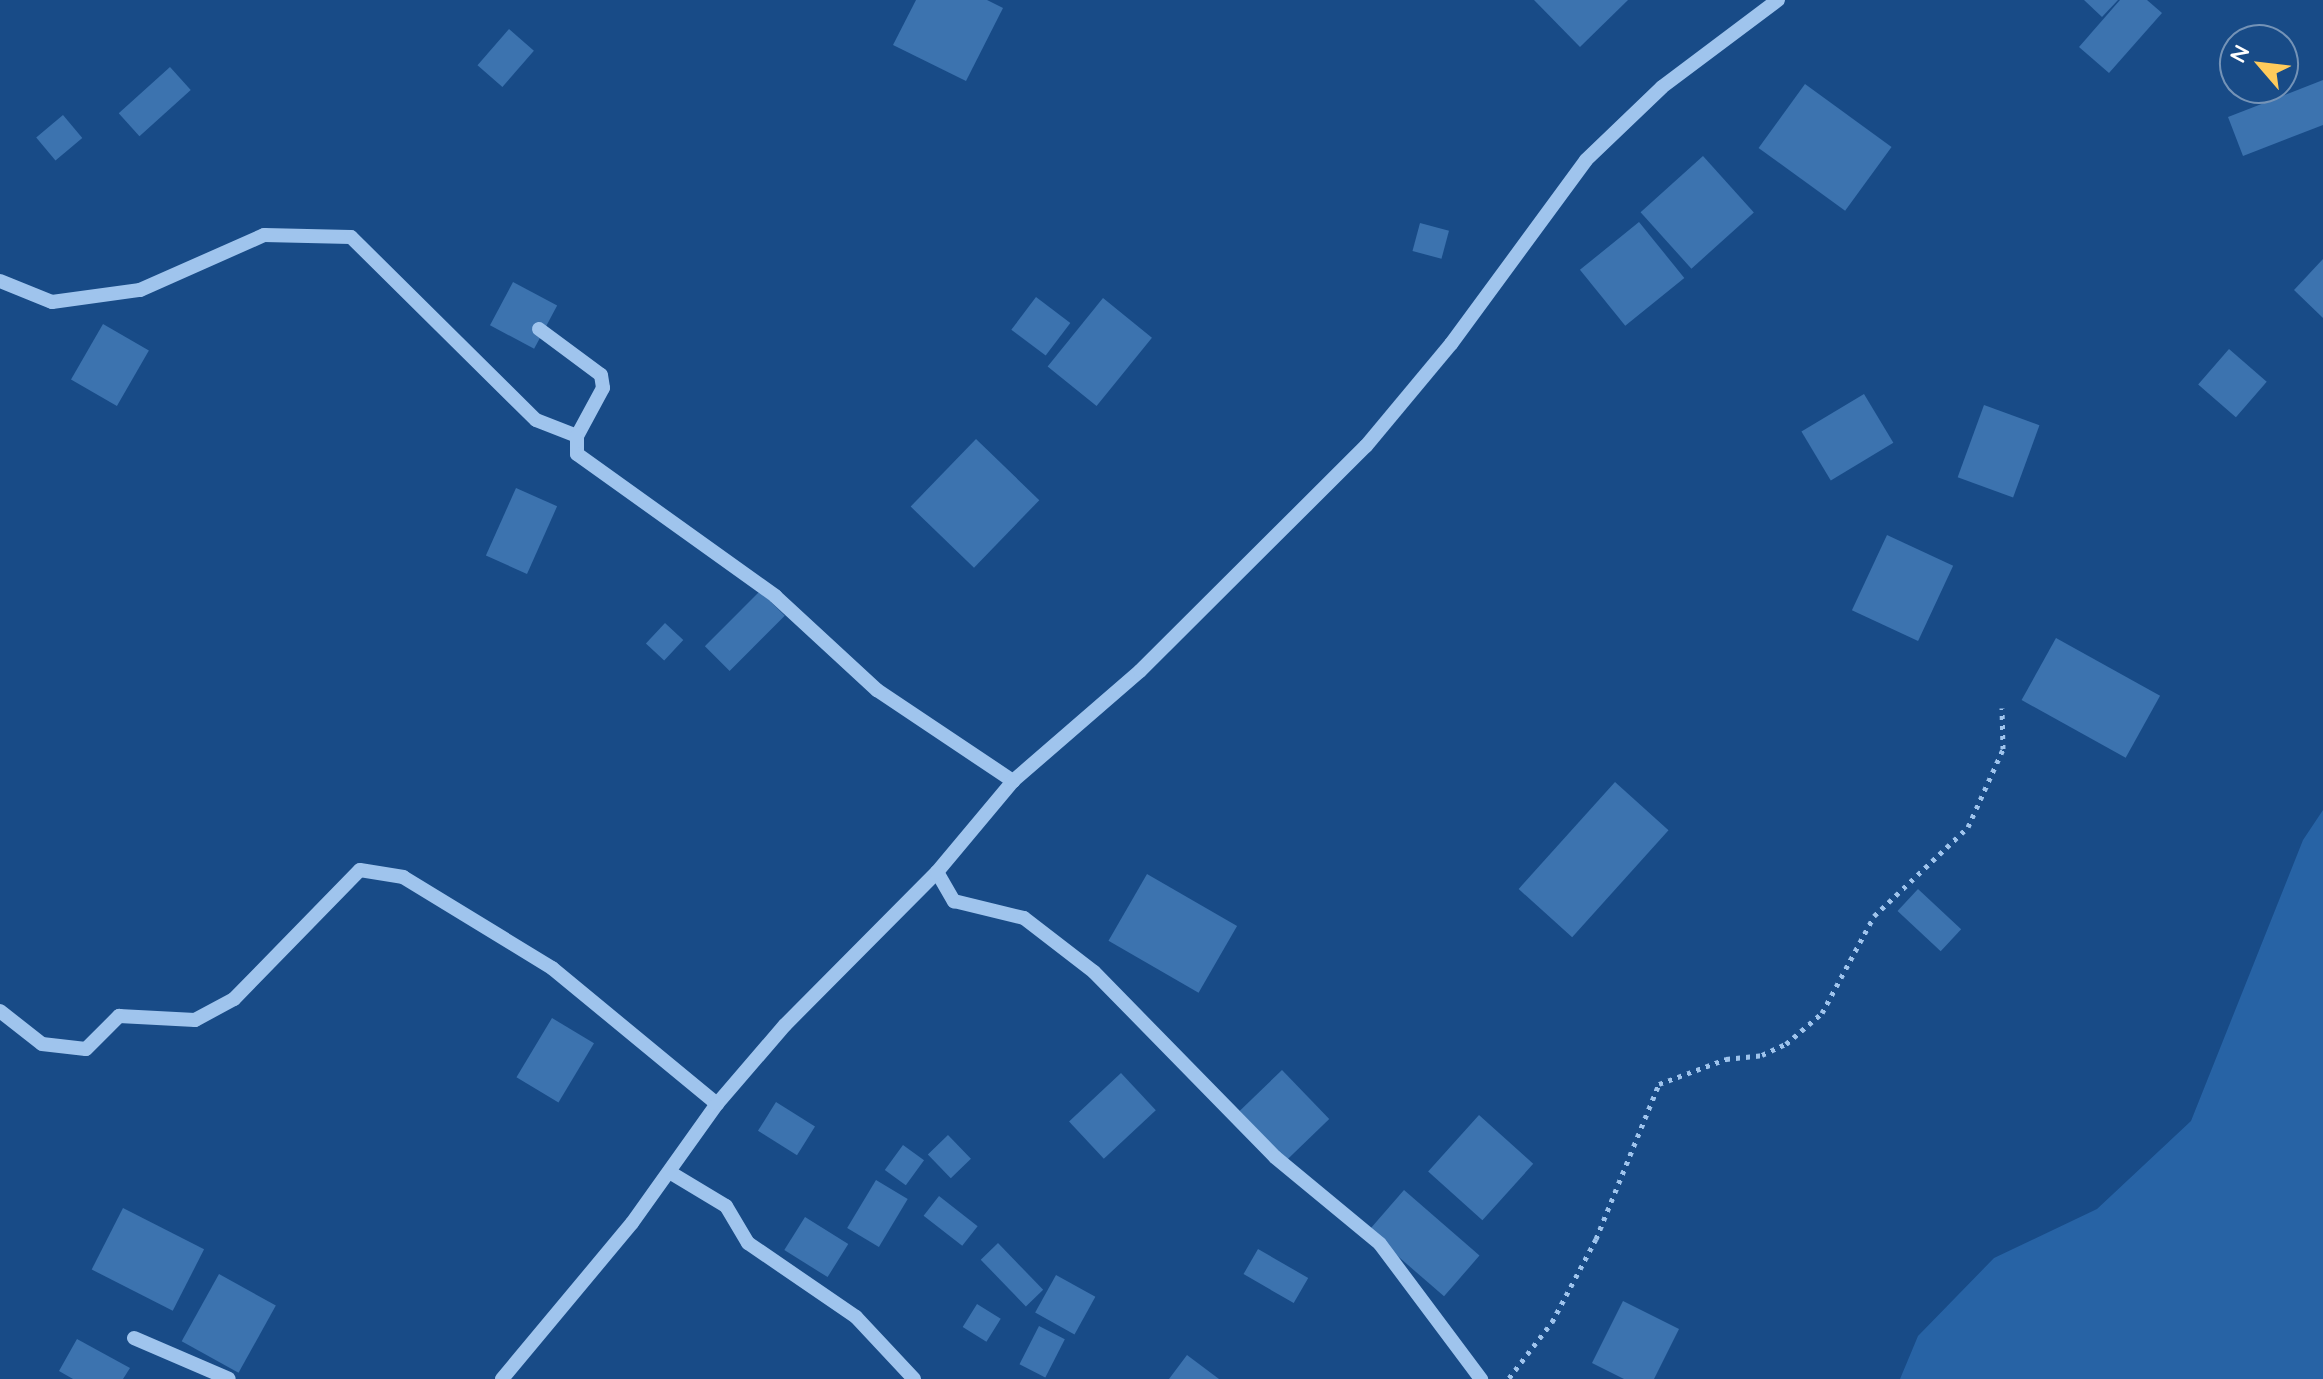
<!DOCTYPE html>
<style>
body{margin:0}
#map{position:relative;width:2323px;height:1379px;overflow:hidden;background:#184b87;font-family:Quicksand,sans-serif}
div>[style]{position:absolute}
[style*='--x']{left:calc(var(--x)*1px);top:calc(var(--y)*1px);width:calc(var(--w)*1px);rotate:calc(var(--a)*1deg)}
.green>*{inset:0;background:#2763a5}
.building>*{inset:0;background:#3c73af;transform-origin:0 0}
.path>*{height:5px;margin-top:-2.5px;transform-origin:0;background:repeating-linear-gradient(90deg,#9fc4ed 0 4px,transparent 0 10px)}
.minor>*{height:14px;margin:-7px;padding:0 7px;transform-origin:7px;border-radius:7px;background:#9fc4ed}
span{translate:-50% -50%;white-space:nowrap;text-align:center;line-height:1.15;-webkit-text-stroke:8px #184b87;paint-order:stroke}
.north{position:absolute;left:2219px;top:24px;width:80px;height:80px;box-sizing:border-box;background:#184b87;border:2px solid #7493b7;border-radius:50%;rotate:298deg;font-size:22px;font-weight:700;line-height:32px;text-align:center;color:#fff}
.north::after{content:'';display:block;margin:auto;width:28px;height:36px;background:#ffcb5b;clip-path:polygon(50% 0,100% 100%,50% 72%,0 100%)}
</style>
<div id="map">
<div class="green">
<i style="clip-path:polygon(2323px 810px,2323px 1379px,1900px 1379px,1918px 1336px,1994px 1258px,2097px 1209px,2191px 1121px,2303px 840px)"></i>
</div>
<div class="building">
<i style="clip-path:polygon(916px 0,987px 0,1003px 8px,966px 81px,893px 45px)"></i>
<i style="clip-path:polygon(1534px 0,1628px 0,1580px 47px)"></i>
<i style="clip-path:polygon(2084px 0,2118px 0,2102px 17px)"></i>
<i style="clip-path:polygon(2120px 0,2147px 0,2162px 13px,2109px 73px,2079px 47px)"></i>
<i style="left:509px;top:29px;width:33px;height:48px;rotate:41deg"></i>
<i style="left:170px;top:67px;width:31px;height:69px;rotate:48deg"></i>
<i style="clip-path:polygon(2323px 80px,2323px 125px,2243px 156px,2228px 117px)"></i>
<i style="left:1805px;top:84px;width:107px;height:79px;rotate:36deg"></i>
<i style="left:63px;top:115px;width:30px;height:35px;rotate:50deg"></i>
<i style="left:1703px;top:156px;width:76px;height:84px;rotate:48deg"></i>
<i style="left:1639px;top:222px;width:72px;height:76px;rotate:51deg"></i>
<i style="left:1420px;top:223px;width:30px;height:29px;rotate:15deg"></i>
<i style="clip-path:polygon(2323px 259px,2323px 318px,2294px 290px)"></i>
<i style="left:513px;top:282px;width:50px;height:49px;rotate:28deg"></i>
<i style="left:1036px;top:297px;width:43px;height:41px;rotate:37deg"></i>
<i style="left:1103px;top:298px;width:63px;height:88px;rotate:39deg"></i>
<i style="left:103px;top:324px;width:53px;height:64px;rotate:30deg"></i>
<i style="left:2229px;top:349px;width:50px;height:47px;rotate:41deg"></i>
<i style="left:1864px;top:394px;width:57px;height:73px;rotate:59deg"></i>
<i style="left:1984px;top:405px;width:59px;height:77px;rotate:20deg"></i>
<i style="left:976px;top:439px;width:88px;height:94px;rotate:44deg"></i>
<i style="left:516px;top:488px;width:45px;height:74px;rotate:24deg"></i>
<i style="left:1887px;top:535px;width:73px;height:83px;rotate:25deg"></i>
<i style="left:760px;top:591px;width:35px;height:78px;rotate:45deg"></i>
<i style="left:665px;top:623px;width:25px;height:28px;rotate:43deg"></i>
<i style="left:2056px;top:638px;width:119px;height:71px;rotate:29deg"></i>
<i style="left:1615px;top:782px;width:72px;height:144px;rotate:42deg"></i>
<i style="left:1147px;top:874px;width:104px;height:77px;rotate:30deg"></i>
<i style="left:1918px;top:889px;width:59px;height:30px;rotate:43deg"></i>
<i style="left:552px;top:1018px;width:49px;height:69px;rotate:31deg"></i>
<i style="left:1282px;top:1070px;width:68px;height:59px;rotate:46deg"></i>
<i style="left:1121px;top:1073px;width:51px;height:71px;rotate:47deg"></i>
<i style="left:776px;top:1102px;width:46px;height:34px;rotate:32deg"></i>
<i style="left:1479px;top:1115px;width:73px;height:76px;rotate:42deg"></i>
<i style="left:948px;top:1135px;width:33px;height:28px;rotate:46deg"></i>
<i style="left:903px;top:1145px;width:26px;height:31px;rotate:36deg"></i>
<i style="left:876px;top:1180px;width:37px;height:56px;rotate:31deg"></i>
<i style="left:1404px;top:1190px;width:100px;height:54px;rotate:41deg"></i>
<i style="left:939px;top:1196px;width:49px;height:25px;rotate:38deg"></i>
<i style="left:123px;top:1208px;width:91px;height:69px;rotate:27deg"></i>
<i style="left:805px;top:1217px;width:51px;height:39px;rotate:32deg"></i>
<i style="left:998px;top:1243px;width:65px;height:24px;rotate:46deg"></i>
<i style="left:1258px;top:1249px;width:58px;height:29px;rotate:30deg"></i>
<i style="left:219px;top:1274px;width:65px;height:77px;rotate:29deg"></i>
<i style="left:1056px;top:1275px;width:45px;height:43px;rotate:29deg"></i>
<i style="clip-path:polygon(1623px 1301px,1679px 1329px,1654px 1379px,1624px 1379px,1592px 1363px)"></i>
<i style="left:977px;top:1304px;width:28px;height:27px;rotate:32deg"></i>
<i style="left:1039px;top:1326px;width:29px;height:43px;rotate:27deg"></i>
<i style="clip-path:polygon(77px 1339px,130px 1368px,123px 1379px,73px 1379px,59px 1371px)"></i>
<i style="clip-path:polygon(1187px 1355px,1219px 1379px,1169px 1379px)"></i>
</div>
<div class="path">
<i style="--x:1509;--y:1378;--w:71;--a:-52.5"></i>
<i style="--x:1552;--y:1322;--w:94;--a:-62.1"></i>
<i style="--x:1596;--y:1239;--w:167;--a:-67.9"></i>
<i style="--x:1659;--y:1084;--w:72;--a:-20.5"></i>
<i style="--x:1726;--y:1059;--w:36;--a:-6"></i>
<i style="--x:1762;--y:1055;--w:26;--a:-25"></i>
<i style="--x:1786;--y:1044;--w:48;--a:-40.7"></i>
<i style="--x:1822;--y:1013;--w:110;--a:-61.8"></i>
<i style="--x:1874;--y:916;--w:129;--a:-43.4"></i>
<i style="--x:1968;--y:827;--w:85;--a:-65.8"></i>
<i style="--x:2003;--y:749;--w:41;--a:-91.4"></i>
</div>
<div class="minor">
<i style="--x:0;--y:281;--w:56;--a:22"></i>
<i style="--x:52;--y:302;--w:89;--a:-7.8"></i>
<i style="--x:140;--y:290;--w:136;--a:-23.9"></i>
<i style="--x:264;--y:235;--w:87;--a:1.3"></i>
<i style="--x:351;--y:237;--w:260;--a:44.7"></i>
<i style="--x:536;--y:420;--w:44;--a:21.3"></i>
<i style="--x:539;--y:329;--w:77;--a:36.6"></i>
<i style="--x:601;--y:375;--w:13;--a:81"></i>
<i style="--x:603;--y:388;--w:55;--a:118.4"></i>
<i style="--x:577;--y:436;--w:18;--a:90"></i>
<i style="--x:577;--y:454;--w:244;--a:35.6"></i>
<i style="--x:775;--y:596;--w:139;--a:42.7"></i>
<i style="--x:877;--y:690;--w:164;--a:33.8"></i>
<i style="--x:937;--y:872;--w:34;--a:60"></i>
<i style="--x:954;--y:901;--w:72;--a:13.7"></i>
<i style="--x:1024;--y:918;--w:88;--a:37.6"></i>
<i style="--x:1094;--y:972;--w:259;--a:45.6"></i>
<i style="--x:1275;--y:1157;--w:136;--a:39.6"></i>
<i style="--x:1380;--y:1244;--w:169;--a:53.2"></i>
<i style="--x:0;--y:1011;--w:53;--a:38.2"></i>
<i style="--x:42;--y:1044;--w:44;--a:6.5"></i>
<i style="--x:86;--y:1049;--w:47;--a:-45"></i>
<i style="--x:119;--y:1016;--w:76;--a:3"></i>
<i style="--x:195;--y:1020;--w:44;--a:-28.3"></i>
<i style="--x:234;--y:999;--w:180;--a:-45.7"></i>
<i style="--x:360;--y:870;--w:44;--a:9.2"></i>
<i style="--x:403;--y:877;--w:175;--a:31.4"></i>
<i style="--x:552;--y:968;--w:214;--a:39.5"></i>
<i style="--x:671;--y:1173;--w:64;--a:31"></i>
<i style="--x:726;--y:1206;--w:43;--a:59.3"></i>
<i style="--x:748;--y:1243;--w:131;--a:34.4"></i>
<i style="--x:856;--y:1317;--w:85;--a:46.9"></i>
<i style="--x:134;--y:1338;--w:103;--a:23.3"></i>
<i style="--x:502;--y:1379;--w:203;--a:-50.2"></i>
<i style="--x:632;--y:1223;--w:146;--a:-54.5"></i>
<i style="--x:717;--y:1104;--w:104;--a:-49.3"></i>
<i style="--x:785;--y:1025;--w:216;--a:-45.2"></i>
<i style="--x:937;--y:872;--w:119;--a:-50.1"></i>
<i style="--x:1013;--y:781;--w:168;--a:-40.9"></i>
<i style="--x:1140;--y:671;--w:319;--a:-44.9"></i>
<i style="--x:1366;--y:446;--w:133;--a:-50.2"></i>
<i style="--x:1451;--y:344;--w:228;--a:-53.7"></i>
<i style="--x:1586;--y:160;--w:105;--a:-43.8"></i>
<i style="--x:1662;--y:87;--w:145;--a:-36.9"></i>
</div>
<div class="north">N</div>
</div>
